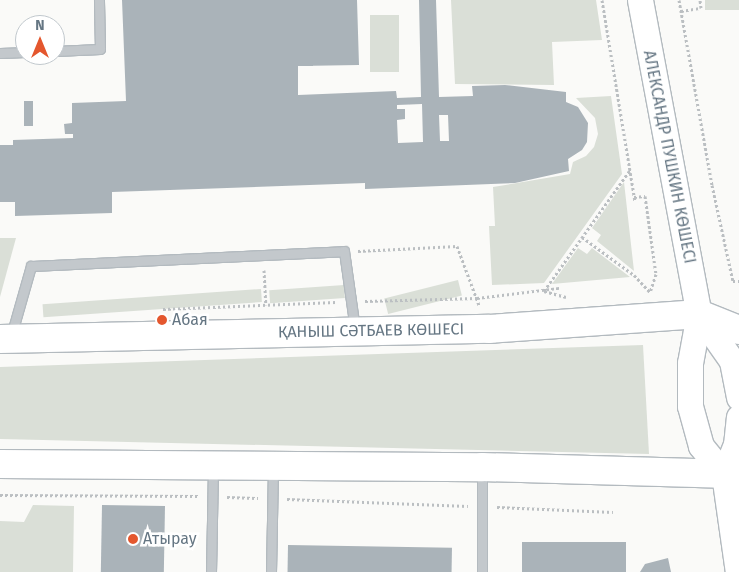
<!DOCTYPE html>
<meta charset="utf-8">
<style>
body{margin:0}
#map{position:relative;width:739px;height:572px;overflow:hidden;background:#fafaf8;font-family:"Fira Sans",sans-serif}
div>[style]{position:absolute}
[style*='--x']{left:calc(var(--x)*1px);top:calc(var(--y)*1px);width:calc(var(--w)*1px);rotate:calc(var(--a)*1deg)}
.green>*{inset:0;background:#dadfd7;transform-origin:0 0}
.building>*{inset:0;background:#aab3b9;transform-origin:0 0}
.path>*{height:3px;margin-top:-1.5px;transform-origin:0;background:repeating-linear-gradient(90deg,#bbbfc2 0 2.5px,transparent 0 5px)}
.roads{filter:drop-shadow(1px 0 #b3babf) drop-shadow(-1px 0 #b3babf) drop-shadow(0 1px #b3babf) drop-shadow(0 -1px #b3babf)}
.lane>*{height:9px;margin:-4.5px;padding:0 4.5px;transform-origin:4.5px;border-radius:4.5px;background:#c3c8cc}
.secondary>*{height:25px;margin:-12.5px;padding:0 12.5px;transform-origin:12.5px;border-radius:12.5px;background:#fff}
.primary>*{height:28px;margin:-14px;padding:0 14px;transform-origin:14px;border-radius:14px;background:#fff}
.dots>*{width:14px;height:14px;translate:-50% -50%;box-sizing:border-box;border:2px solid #fff;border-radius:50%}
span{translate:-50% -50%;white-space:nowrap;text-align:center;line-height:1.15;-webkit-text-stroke:5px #fff;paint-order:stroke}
.street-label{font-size:16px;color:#657683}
.poi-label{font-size:16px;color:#657683}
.left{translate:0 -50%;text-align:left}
.north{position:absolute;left:15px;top:15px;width:50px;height:50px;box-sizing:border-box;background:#fff;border:1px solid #c1c8cd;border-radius:50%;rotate:0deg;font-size:14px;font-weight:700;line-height:20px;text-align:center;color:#657683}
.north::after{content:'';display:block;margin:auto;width:18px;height:22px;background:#e4572e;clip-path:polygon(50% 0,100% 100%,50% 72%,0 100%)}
</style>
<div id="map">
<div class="green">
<i style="clip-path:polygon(451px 0,596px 0,602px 40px,552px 42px,554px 85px,455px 84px)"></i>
<i style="left:705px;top:0;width:34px;height:10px"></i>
<i style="left:370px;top:15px;width:29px;height:57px"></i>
<i style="clip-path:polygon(611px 96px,622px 174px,544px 283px,492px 285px,489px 226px,495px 226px,493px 187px,570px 174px,573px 162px,586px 156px,594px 147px,598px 134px,595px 118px,576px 98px)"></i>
<i style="clip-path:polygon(624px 182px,634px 271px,597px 241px,601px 235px,592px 228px)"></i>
<i style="clip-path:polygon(0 238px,16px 238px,0 297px)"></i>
<i style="clip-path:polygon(578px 248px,587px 254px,592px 248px,630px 277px,552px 284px)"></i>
<i style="left:458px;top:280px;width:16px;height:76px;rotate:76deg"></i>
<i style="left:344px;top:285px;width:13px;height:75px;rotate:86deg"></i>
<i style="left:261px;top:289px;width:13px;height:219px;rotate:86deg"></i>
<i style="clip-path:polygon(643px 345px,649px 454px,0 439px,0 367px)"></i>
<i style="clip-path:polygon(33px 505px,74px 506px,73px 572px,0 572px,0 521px,24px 522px)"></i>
</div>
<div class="building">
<i style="clip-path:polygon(evenodd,122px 0,357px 0,359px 65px,298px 66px,298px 95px,396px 91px,397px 98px,421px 97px,419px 0,436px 0,439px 97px,473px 96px,472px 86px,505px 85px,566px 92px,566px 102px,578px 107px,588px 123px,587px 142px,582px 150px,568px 159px,569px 171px,515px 183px,365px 189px,365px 183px,112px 192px,112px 213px,15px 216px,15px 202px,0 202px,0 145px,13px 145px,13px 140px,73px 138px,73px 134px,65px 134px,64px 124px,72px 123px,72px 103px,126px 101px,122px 0,422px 104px,423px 142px,398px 143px,397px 120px,405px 119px,405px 109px,397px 109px,397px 105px,422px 104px,122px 0,439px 115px,448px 115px,449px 141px,440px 141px,439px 115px)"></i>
<i style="left:24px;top:101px;width:9px;height:25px"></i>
<i style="left:102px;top:505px;width:63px;height:67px;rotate:1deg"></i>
<i style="left:626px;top:542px;width:30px;height:104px;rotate:90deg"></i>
<i style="left:288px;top:545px;width:164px;height:27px;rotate:1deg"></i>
<i style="clip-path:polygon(668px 558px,671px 572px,640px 572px,645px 564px)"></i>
</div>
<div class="path">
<i style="--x:602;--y:0;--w:205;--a:80.7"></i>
<i style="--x:679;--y:0;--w:188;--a:79.9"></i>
<i style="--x:712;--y:185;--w:98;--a:77.7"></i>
<i style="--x:733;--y:281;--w:6;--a:0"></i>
<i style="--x:681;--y:11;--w:20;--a:-9"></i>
<i style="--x:701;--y:8;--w:8;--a:-97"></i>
<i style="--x:634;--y:197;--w:11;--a:-5"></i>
<i style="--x:645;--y:196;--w:79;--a:82"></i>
<i style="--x:656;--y:274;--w:19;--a:108"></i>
<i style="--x:582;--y:237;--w:64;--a:36.2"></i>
<i style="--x:634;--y:275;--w:23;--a:47"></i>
<i style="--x:358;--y:251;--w:99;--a:-2.9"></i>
<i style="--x:457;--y:246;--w:63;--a:69.6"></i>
<i style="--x:264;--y:270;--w:35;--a:87"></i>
<i style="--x:566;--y:297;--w:23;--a:-165"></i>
<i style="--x:544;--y:291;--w:148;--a:-54.6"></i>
<i style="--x:365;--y:301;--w:112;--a:-1.5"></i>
<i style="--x:477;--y:298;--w:83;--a:-7"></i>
<i style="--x:163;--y:309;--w:173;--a:-2.3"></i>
<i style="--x:0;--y:495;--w:198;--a:0.3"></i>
<i style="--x:227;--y:497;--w:31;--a:2"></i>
<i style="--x:287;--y:499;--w:181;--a:2.2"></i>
<i style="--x:497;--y:507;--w:116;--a:2.5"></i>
</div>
<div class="roads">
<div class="lane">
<i style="--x:55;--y:51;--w:45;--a:-2.5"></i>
<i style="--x:100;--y:49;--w:49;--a:-91.2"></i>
<i style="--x:0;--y:53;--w:25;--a:-2"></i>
<i style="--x:11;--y:336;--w:73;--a:-74.1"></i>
<i style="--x:31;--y:266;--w:313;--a:-2.7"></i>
<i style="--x:344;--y:251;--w:79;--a:82"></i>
<i style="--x:482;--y:470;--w:102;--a:90"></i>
<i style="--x:211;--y:572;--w:105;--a:-88.9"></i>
<i style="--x:271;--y:572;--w:104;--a:-88.9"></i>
</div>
<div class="secondary">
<i style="--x:640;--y:0;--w:319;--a:79.4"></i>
<i style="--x:699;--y:314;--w:50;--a:100.4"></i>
<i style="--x:690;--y:363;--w:43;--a:90"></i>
<i style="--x:690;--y:406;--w:41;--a:74.6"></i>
<i style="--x:701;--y:446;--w:36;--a:51"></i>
<i style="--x:724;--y:474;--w:31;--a:-68"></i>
<i style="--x:736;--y:445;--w:28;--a:-84"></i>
<i style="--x:699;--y:314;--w:57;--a:54.9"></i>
<i style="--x:732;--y:361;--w:37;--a:79"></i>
<i style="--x:724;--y:474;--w:99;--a:81.9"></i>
</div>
<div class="primary">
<i style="--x:0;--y:339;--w:489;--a:-1.2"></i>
<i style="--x:489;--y:329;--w:211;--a:-4.1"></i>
<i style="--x:699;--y:314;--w:43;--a:21.8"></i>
<i style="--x:0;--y:464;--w:482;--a:0.4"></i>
<i style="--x:482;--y:467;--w:257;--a:1.6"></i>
</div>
</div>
<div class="dots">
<i style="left:162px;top:320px;background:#e4572e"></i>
<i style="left:133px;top:539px;background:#e4572e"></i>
</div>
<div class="street-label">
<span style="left:669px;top:157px;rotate:79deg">АЛЕКСАНДР ПУШКИН КӨШЕСІ</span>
<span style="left:371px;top:331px;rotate:-1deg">ҚАНЫШ СӘТБАЕВ КӨШЕСІ</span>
</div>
<div class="poi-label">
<span class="left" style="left:172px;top:320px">Абая</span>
<span class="left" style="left:143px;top:539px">Атырау</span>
</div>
<div class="north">N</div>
</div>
